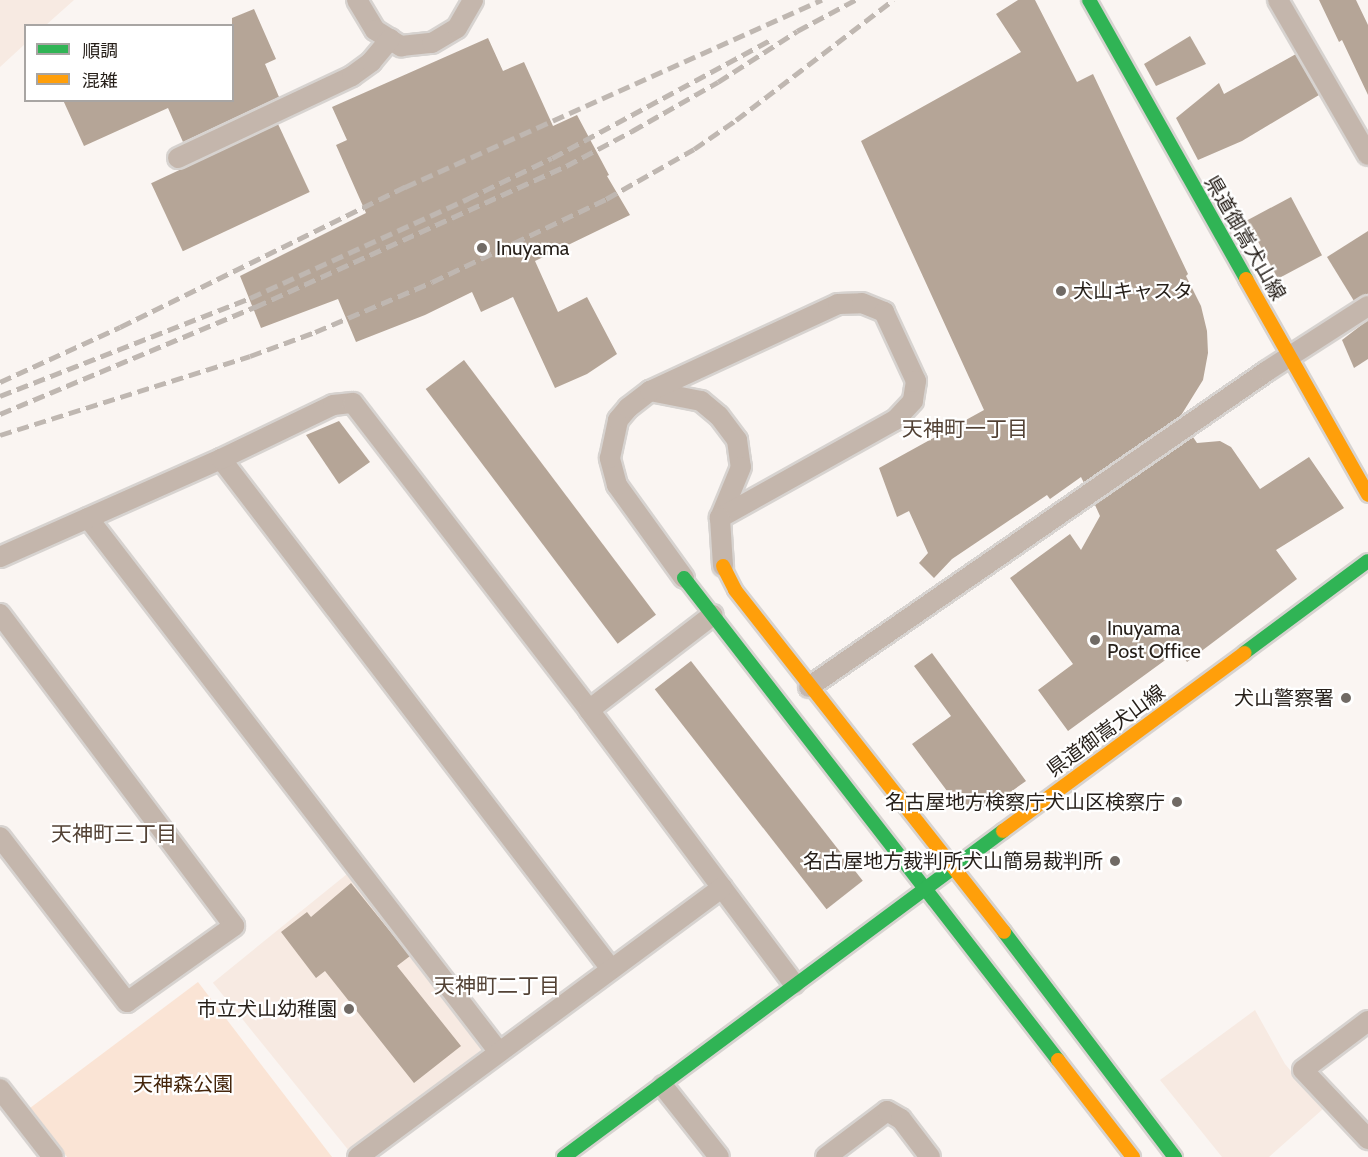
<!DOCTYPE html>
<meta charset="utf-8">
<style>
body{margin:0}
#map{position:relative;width:1368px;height:1157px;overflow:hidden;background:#faf5f2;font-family:Cabin,"Noto Sans JP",sans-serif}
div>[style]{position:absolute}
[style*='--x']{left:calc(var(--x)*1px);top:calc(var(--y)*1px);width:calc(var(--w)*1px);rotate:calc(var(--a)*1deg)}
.built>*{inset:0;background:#f7eae2;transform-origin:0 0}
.green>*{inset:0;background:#fae4d5}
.building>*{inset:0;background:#b5a597;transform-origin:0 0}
.roads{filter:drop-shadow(2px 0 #d7d3d0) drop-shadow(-2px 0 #d7d3d0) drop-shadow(0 2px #d7d3d0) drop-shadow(0 -2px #d7d3d0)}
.street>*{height:20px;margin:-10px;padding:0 10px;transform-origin:10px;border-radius:10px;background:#c4b6ac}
.fast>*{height:14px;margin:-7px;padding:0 7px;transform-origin:7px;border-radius:7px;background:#30b455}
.slow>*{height:14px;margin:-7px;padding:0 7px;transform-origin:7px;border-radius:7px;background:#ff9f0a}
.rail>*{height:4.5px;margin-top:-2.25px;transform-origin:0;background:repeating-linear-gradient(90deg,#bfb7b1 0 12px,transparent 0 18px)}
.dots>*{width:16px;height:16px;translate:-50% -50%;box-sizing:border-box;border:3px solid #fff;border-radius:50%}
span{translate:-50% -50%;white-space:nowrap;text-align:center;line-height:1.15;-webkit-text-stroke:4.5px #fff;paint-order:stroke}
.street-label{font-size:20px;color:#261f19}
.poi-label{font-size:20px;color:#261f19}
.left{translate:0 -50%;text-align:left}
.right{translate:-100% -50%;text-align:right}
.park-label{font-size:20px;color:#45260c}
.neighbourhood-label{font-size:21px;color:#534235}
.legend{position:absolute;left:24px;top:24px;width:210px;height:78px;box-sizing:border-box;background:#fff;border:2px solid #a8a5a3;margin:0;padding:8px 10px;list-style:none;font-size:18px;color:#261f19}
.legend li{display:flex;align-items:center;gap:12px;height:30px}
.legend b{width:30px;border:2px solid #a8a5a3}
</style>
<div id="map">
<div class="built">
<i style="clip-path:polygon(0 0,74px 0,46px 25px,26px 26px,25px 44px,0 67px)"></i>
<i style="left:352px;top:870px;width:221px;height:179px;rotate:51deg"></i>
<i style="clip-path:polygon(1255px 1010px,1285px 1064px,1323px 1109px,1269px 1157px,1222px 1157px,1160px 1080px)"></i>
</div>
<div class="green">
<i style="clip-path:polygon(198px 982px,332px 1157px,67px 1157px,30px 1108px)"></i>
</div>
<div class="building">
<i style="clip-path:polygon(1018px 0,1035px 0,1077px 82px,1093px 74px,1188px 274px,1186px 276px,1201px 306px,1207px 331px,1208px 353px,1203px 380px,1180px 417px,1084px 483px,1081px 477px,1050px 499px,1047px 495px,952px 559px,934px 578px,919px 563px,928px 553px,909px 511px,897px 517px,879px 468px,984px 410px,861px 141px,1021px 52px,996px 14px)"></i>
<i style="clip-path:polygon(1319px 0,1356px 0,1368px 25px,1368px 95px,1342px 40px,1339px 42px)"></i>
<i style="clip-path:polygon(254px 9px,276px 59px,265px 64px,279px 97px,183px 142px,168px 108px,84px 146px,63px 100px,232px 100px,232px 18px)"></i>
<i style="clip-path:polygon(1190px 36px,1206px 64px,1156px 86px,1144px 64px)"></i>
<i style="clip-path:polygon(488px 38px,503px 71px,524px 62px,553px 126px,577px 115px,609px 175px,607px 176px,630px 215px,535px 261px,558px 312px,587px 297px,617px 354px,587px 374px,555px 388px,513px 297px,481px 312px,472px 292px,425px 315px,356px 342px,338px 299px,261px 328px,240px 276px,366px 213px,336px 145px,347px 140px,332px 107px)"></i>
<i style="clip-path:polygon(1296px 54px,1319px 95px,1242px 141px,1198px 160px,1176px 118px,1219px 83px,1224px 94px)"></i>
<i style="left:278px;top:124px;width:75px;height:140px;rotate:65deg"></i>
<i style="left:1291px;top:197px;width:66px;height:50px;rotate:62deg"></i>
<i style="clip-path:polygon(1368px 231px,1368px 294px,1354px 301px,1327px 257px)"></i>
<i style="clip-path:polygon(1368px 320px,1368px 359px,1354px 368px,1342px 340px)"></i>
<i style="left:464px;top:360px;width:319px;height:48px;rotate:53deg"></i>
<i style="clip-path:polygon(339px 421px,370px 462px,339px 484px,306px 435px)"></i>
<i style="clip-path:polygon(1193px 437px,1197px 443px,1220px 441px,1231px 447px,1260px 489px,1309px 457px,1344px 508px,1276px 550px,1297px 579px,1187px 662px,1179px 650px,1068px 731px,1038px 690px,1073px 664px,1010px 578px,1070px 534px,1081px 550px,1100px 516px,1095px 505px)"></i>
<i style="clip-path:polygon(932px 653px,1026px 781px,988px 808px,956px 803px,912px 744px,951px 716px,914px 666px)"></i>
<i style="left:691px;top:661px;width:279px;height:46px;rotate:52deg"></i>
<i style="clip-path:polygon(351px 883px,410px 956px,397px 966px,461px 1046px,414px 1083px,325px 971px,316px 978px,281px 932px,307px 912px,311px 917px)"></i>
</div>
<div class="roads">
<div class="street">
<i style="--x:357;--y:0;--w:35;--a:59"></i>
<i style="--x:375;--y:30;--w:31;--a:32"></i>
<i style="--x:401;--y:46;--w:31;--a:-6"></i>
<i style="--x:432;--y:43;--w:29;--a:-31"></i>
<i style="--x:457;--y:28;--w:32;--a:-60"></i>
<i style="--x:1278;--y:0;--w:179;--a:59.9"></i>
<i style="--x:178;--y:158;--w:192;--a:-25.2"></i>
<i style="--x:352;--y:76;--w:24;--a:-36"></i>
<i style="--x:371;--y:62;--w:30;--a:-50"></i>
<i style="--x:650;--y:391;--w:52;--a:11.1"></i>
<i style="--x:701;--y:401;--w:23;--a:40"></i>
<i style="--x:719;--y:416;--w:30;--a:53"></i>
<i style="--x:737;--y:440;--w:27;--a:82"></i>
<i style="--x:741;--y:467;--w:55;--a:112.4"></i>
<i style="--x:221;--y:459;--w:642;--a:52.59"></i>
<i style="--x:88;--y:518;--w:674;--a:52.42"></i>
<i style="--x:0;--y:557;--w:242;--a:-23.9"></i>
<i style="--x:221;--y:459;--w:124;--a:-25.7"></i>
<i style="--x:333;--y:405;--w:20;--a:-6"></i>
<i style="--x:353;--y:403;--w:387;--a:52.4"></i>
<i style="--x:589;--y:710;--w:342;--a:53.2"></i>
<i style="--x:684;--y:578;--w:115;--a:-125.8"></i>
<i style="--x:617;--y:485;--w:28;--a:-105"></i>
<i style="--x:610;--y:458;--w:39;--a:-78"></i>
<i style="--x:618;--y:420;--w:16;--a:-50"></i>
<i style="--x:628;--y:408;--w:28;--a:-38"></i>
<i style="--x:650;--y:391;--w:207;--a:-24.8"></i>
<i style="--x:838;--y:304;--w:24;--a:-2"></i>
<i style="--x:862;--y:303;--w:24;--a:22"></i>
<i style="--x:884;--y:312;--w:76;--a:65.1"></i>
<i style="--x:916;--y:381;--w:20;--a:99"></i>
<i style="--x:913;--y:401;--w:26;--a:133"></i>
<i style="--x:895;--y:420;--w:201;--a:150.8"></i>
<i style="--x:720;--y:518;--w:48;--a:86.4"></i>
<i style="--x:0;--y:614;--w:390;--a:53.1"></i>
<i style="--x:234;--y:926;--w:131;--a:144.6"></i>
<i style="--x:127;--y:1002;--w:208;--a:-127.6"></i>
<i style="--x:809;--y:687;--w:556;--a:-34.6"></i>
<i style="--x:1267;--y:371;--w:120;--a:-32.8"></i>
<i style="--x:589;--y:710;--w:156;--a:-37.5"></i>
<i style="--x:1368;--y:1021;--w:81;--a:143"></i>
<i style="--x:1303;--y:1070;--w:95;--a:46.7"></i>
<i style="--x:663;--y:1086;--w:90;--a:51.7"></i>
<i style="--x:0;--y:1089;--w:86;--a:52.1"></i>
<i style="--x:358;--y:1157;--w:453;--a:-36.5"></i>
<i style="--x:826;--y:1157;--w:76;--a:-37"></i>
<i style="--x:887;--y:1111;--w:16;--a:30"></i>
<i style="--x:901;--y:1119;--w:48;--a:52.7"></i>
</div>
<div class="fast">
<i style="--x:1089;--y:0;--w:320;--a:60.6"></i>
<i style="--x:684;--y:578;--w:610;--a:52.19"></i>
<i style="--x:1244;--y:653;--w:154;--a:-36.6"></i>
<i style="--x:1004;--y:932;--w:283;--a:52.8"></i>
<i style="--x:564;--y:1157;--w:547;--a:-36.6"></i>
</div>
<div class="slow">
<i style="--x:1246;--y:279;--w:248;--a:60.5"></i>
<i style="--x:723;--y:566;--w:27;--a:63"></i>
<i style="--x:735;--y:590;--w:435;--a:51.8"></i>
<i style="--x:1003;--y:831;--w:300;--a:-36.4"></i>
<i style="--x:1058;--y:1060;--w:123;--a:52.3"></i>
</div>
</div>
<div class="rail">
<i style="--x:0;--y:382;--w:132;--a:-24.6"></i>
<i style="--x:120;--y:327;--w:318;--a:-26.2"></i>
<i style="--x:405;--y:187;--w:457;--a:-24.2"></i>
<i style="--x:0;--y:396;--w:269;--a:-21.4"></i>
<i style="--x:250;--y:298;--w:239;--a:-24.5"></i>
<i style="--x:467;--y:199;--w:94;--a:-25.8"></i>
<i style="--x:552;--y:158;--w:248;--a:-28.4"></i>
<i style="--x:0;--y:414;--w:277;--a:-22.8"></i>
<i style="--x:255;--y:307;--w:341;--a:-24.4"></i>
<i style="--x:566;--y:166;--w:75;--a:-27.9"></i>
<i style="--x:632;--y:131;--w:99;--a:-29.7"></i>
<i style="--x:718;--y:82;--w:94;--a:-32.8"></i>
<i style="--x:797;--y:31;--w:66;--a:-28.1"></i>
<i style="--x:0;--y:435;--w:262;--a:-17.5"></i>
<i style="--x:250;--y:356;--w:69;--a:-20.3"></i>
<i style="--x:315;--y:332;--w:127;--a:-23.1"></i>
<i style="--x:432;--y:282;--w:193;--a:-25.5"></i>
<i style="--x:606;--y:199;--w:101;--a:-29.6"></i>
<i style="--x:694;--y:149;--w:51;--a:-34.6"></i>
<i style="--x:736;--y:120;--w:198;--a:-37.4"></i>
</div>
<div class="dots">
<i style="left:482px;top:248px;background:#706a65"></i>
<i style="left:1061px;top:291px;background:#706a65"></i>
<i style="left:1095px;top:640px;background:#706a65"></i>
<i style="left:1346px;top:698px;background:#706a65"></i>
<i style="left:1177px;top:802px;background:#706a65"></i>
<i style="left:1115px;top:861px;background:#706a65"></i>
<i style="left:349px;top:1009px;background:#706a65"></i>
</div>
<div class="street-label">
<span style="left:1245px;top:238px;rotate:60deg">県道御嵩犬山線</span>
<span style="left:1106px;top:731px;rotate:-36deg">県道御嵩犬山線</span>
</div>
<div class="poi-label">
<span class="left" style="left:496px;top:248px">Inuyama</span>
<span class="left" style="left:1073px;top:291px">犬山キャスタ</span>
<span class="left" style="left:1107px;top:640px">Inuyama<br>Post Office</span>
<span class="right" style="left:1334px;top:698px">犬山警察署</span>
<span class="right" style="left:1165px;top:802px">名古屋地方検察庁犬山区検察庁</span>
<span class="right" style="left:1103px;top:861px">名古屋地方裁判所犬山簡易裁判所</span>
<span class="right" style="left:337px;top:1009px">市立犬山幼稚園</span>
</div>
<div class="park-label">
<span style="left:183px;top:1084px">天神森公園</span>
</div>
<div class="neighbourhood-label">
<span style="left:965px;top:429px">天神町一丁目</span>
<span style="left:114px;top:834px">天神町三丁目</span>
<span style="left:497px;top:986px">天神町二丁目</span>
</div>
<ul class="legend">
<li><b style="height:8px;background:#30b455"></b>順調</li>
<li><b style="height:8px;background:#ff9f0a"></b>混雑</li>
</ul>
</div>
